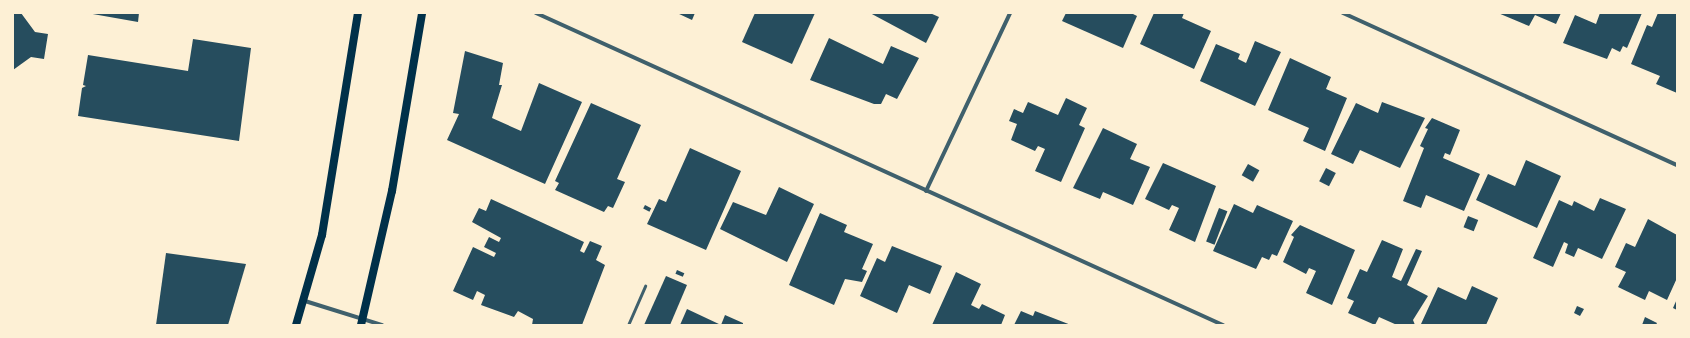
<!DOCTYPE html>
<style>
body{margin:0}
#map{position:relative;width:1690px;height:338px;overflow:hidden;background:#fdf0d5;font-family:Lora,serif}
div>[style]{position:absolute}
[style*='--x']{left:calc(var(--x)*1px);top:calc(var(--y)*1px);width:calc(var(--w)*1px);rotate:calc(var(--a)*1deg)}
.building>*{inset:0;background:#264d5e;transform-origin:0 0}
.service>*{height:3px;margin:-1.5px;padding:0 1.5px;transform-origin:1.5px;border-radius:1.5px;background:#3f606c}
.minor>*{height:4px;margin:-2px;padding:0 2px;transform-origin:2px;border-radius:2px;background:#3f606c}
.secondary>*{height:8px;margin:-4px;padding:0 4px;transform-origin:4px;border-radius:4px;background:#003049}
span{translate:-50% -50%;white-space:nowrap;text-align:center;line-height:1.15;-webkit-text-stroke:4px #fdf0d5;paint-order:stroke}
.frame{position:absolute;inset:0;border:14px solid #fdf0d5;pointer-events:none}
</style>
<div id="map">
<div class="building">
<i style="clip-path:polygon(13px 13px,21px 13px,35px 32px,48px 34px,44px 59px,31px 57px,13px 70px)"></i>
<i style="clip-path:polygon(87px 13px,139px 13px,138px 22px)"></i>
<i style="clip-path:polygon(677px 13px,695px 13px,692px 20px)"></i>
<i style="clip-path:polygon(755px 13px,815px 13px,792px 64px,742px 42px)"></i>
<i style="clip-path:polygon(870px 13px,930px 13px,939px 17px,926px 43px)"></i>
<i style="clip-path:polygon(1066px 13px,1131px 13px,1137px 16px,1123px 48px,1062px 21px)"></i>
<i style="clip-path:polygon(1154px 13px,1184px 13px,1182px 18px,1211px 31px,1194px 69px,1140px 44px)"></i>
<i style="clip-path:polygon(1498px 13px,1561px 13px,1556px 24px,1535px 15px,1529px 26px)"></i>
<i style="clip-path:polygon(1600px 13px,1642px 13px,1627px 48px,1623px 46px,1620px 52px,1612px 48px,1607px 59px,1563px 43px,1575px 15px,1596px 24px)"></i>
<i style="clip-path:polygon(1658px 13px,1677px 13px,1677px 93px,1656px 84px,1660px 76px,1631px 64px,1647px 25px,1652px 27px)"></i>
<i style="clip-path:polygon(829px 38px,883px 64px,891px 46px,919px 58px,897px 99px,886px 94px,881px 104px,874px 104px,810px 80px)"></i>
<i style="clip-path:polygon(193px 39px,251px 48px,239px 141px,78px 116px,82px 88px,86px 86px,83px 85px,88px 55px,188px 71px)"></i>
<i style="clip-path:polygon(1255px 41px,1281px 52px,1255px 106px,1200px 81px,1216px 44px,1240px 54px,1238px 59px,1246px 63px)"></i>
<i style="clip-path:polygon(465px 51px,503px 63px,499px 85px,502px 85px,492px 118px,521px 131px,539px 83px,582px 102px,545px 184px,447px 140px,459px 114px,453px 113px)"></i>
<i style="clip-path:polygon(1290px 58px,1331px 77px,1326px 89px,1347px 98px,1325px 151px,1303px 141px,1309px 128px,1268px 110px)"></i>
<i style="clip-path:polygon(1066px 98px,1087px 108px,1079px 125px,1085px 128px,1061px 182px,1035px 171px,1045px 149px,1038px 146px,1035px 151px,1011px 140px,1017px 124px,1009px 121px,1014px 109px,1023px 113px,1028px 102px,1058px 115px)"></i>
<i style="clip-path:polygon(1382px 102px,1425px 118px,1400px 168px,1360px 150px,1353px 164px,1331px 154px,1356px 103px,1378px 113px)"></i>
<i style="clip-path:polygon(591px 103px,641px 125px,617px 179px,625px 182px,613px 208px,608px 206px,604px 212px,555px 190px,559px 183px,555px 181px)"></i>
<i style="clip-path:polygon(1432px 118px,1460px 130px,1450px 155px,1445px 153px,1443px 158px,1480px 174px,1464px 211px,1426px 195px,1421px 208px,1403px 201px,1424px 148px,1420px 146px,1428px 129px,1425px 128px)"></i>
<i style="clip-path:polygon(1103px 128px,1137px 144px,1130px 159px,1150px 167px,1133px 205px,1103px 192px,1100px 199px,1073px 188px)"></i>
<i style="clip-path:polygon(690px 148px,741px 171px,706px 250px,647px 224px,659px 199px,666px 202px)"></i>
<i style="clip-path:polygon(1526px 160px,1561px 176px,1537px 228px,1476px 200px,1488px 174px,1515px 186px)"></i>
<i style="clip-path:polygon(1163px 163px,1216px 186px,1195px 242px,1169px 230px,1179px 208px,1172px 205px,1169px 210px,1145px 199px)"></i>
<i style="left:1248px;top:164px;width:13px;height:13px;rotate:29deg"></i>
<i style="left:1326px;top:168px;width:11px;height:15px;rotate:27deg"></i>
<i style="clip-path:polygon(779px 187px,814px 204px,787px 262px,720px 229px,733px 202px,766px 215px)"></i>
<i style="clip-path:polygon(1600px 198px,1626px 209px,1602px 259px,1578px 248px,1574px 257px,1565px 253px,1568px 244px,1564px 242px,1553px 267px,1533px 258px,1559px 200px,1572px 206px,1574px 201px,1594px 211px)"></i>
<i style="clip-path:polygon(491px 199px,584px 242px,580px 251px,584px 253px,590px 241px,602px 246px,596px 260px,605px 265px,582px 325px,532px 325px,533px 319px,518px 311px,514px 317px,481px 305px,485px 295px,477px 291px,473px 300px,453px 291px,473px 247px,494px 257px,496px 253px,484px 247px,489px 237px,499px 242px,501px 238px,472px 222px,479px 208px,486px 211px)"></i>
<i style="clip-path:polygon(1234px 204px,1253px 213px,1257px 205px,1293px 221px,1277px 256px,1272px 254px,1269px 260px,1262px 257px,1256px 269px,1213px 251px)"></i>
<i style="left:645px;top:205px;width:7px;height:4px;rotate:27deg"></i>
<i style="left:1219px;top:208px;width:9px;height:36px;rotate:21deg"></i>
<i style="clip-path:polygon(820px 213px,847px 225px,844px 232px,873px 244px,862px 269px,867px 271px,862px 282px,845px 279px,834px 305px,789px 285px)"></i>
<i style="left:1468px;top:216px;width:11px;height:12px;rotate:22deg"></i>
<i style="clip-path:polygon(1648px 219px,1677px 235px,1677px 278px,1667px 300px,1649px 291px,1645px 300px,1618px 287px,1626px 272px,1615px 267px,1626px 243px,1635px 247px)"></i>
<i style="clip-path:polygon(1300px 225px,1355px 250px,1332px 305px,1306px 293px,1316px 271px,1309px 268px,1306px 274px,1283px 262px,1294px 237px,1291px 235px)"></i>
<i style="clip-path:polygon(1382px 240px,1403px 249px,1392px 277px,1401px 281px,1416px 249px,1422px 251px,1407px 285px,1428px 296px,1413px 320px,1415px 325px,1397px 325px,1379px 317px,1375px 325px,1348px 313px,1354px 301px,1347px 298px,1360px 269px,1367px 272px)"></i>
<i style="clip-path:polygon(892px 246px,942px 266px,930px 294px,909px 285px,897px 313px,860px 296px,877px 258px,885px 262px)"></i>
<i style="clip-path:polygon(166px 253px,246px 264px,228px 325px,156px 325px)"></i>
<i style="left:677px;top:270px;width:8px;height:4px;rotate:23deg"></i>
<i style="clip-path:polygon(956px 272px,981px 284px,971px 305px,979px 309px,982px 304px,1005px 315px,1001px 325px,932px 325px)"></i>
<i style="clip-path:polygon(666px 276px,687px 285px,670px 325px,644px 325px)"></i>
<i style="clip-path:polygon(1472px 286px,1498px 298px,1486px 325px,1421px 324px,1438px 287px,1466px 300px)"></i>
<i style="clip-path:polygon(1677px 299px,1677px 310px,1673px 308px)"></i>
<i style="clip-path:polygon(1577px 306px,1584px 309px,1580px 316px,1574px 313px)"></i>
<i style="clip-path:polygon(687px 309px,721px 325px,725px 315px,743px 323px,743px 325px,680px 325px)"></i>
<i style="clip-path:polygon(1021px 311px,1033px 316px,1035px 311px,1071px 325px,1014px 325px)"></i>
<i style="clip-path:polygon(1645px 317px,1657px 323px,1656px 325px,1642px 325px)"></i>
</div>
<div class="service">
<i style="--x:628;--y:325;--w:43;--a:-66.4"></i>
</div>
<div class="minor">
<i style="--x:536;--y:13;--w:755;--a:24.43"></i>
<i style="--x:1343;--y:13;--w:367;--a:24.5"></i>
<i style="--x:926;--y:191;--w:197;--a:-64.7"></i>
<i style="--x:305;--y:301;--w:81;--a:17.3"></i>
</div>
<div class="secondary">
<i style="--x:296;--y:325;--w:94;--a:-73.9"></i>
<i style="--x:322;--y:235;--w:225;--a:-80.8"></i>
<i style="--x:361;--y:325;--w:138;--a:-77"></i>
<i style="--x:392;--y:191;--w:181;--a:-80.4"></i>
</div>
<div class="frame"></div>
</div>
